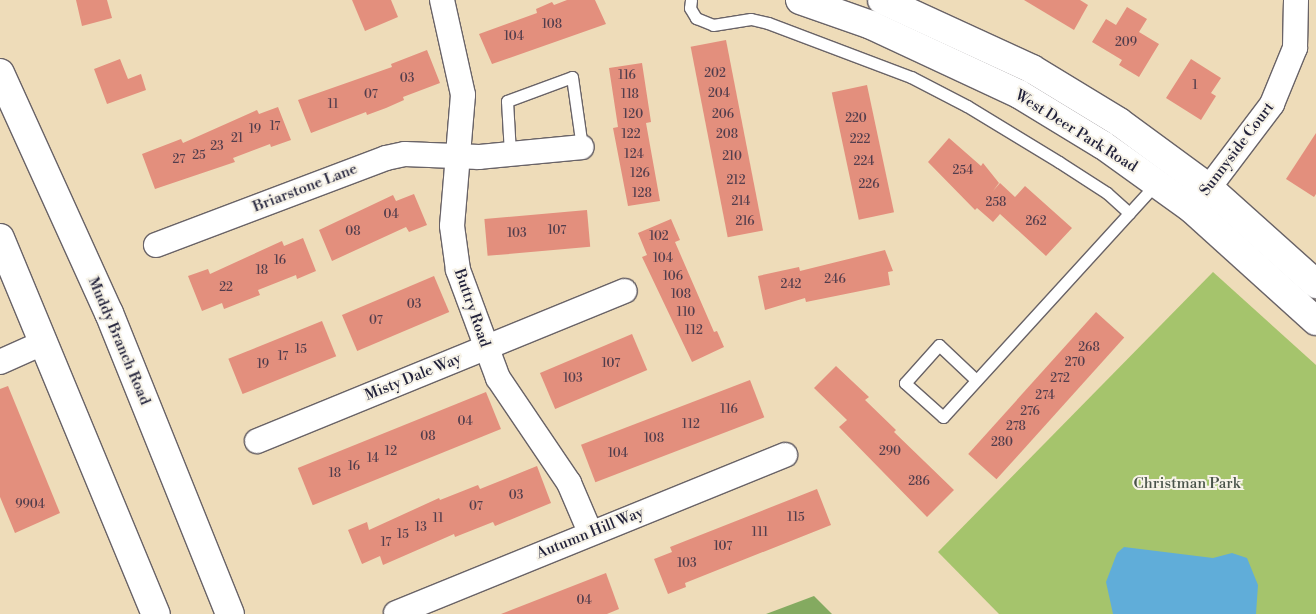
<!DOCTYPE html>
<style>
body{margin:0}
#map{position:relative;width:1316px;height:614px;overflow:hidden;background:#eedcb9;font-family:"Libre Bodoni",serif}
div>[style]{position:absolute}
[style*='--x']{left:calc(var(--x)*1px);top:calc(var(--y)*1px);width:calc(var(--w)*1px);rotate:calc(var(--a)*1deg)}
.green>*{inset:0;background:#a5c46c}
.forest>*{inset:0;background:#84aa60}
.water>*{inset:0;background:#60add9}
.building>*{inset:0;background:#e38f7d;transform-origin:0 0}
.roads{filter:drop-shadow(1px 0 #696367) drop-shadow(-1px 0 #696367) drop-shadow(0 1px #696367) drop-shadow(0 -1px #696367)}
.lane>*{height:11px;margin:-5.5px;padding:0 5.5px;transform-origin:5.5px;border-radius:5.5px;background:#fff}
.street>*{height:24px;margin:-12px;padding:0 12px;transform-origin:12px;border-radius:12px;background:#fff}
.secondary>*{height:28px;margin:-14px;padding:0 14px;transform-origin:14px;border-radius:14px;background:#fff}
span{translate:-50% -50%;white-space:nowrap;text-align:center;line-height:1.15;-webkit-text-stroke:4px #f7f3e8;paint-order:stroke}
.number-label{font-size:12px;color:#523d4c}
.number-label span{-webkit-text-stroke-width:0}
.street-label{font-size:15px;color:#22223b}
.park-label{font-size:15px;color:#49534a}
</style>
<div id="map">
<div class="green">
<i style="clip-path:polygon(1213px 272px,1316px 365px,1316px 614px,999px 614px,938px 552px)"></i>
</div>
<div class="forest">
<i style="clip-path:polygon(814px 596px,832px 614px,766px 614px)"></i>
</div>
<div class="water">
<i style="clip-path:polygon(1124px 547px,1213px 558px,1232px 553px,1247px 558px,1258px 585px,1256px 614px,1113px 614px,1106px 582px,1117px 553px)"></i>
</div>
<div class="building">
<i style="clip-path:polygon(76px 0,107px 0,112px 18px,82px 26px)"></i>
<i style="clip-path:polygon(352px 0,391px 0,398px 17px,365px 31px)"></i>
<i style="clip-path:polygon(567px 0,595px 0,606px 24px,492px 64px,479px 34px,537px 13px,536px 9px,552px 2px,554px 5px)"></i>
<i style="clip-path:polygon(1024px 0,1080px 0,1088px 5px,1074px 30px)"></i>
<i style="clip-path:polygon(1127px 7px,1147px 19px,1139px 32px,1159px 44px,1139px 77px,1119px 65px,1122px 60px,1092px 42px,1106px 19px,1116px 25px)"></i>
<i style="left:726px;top:40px;width:194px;height:36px;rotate:79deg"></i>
<i style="clip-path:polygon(427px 50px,440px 83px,403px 97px,404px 100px,386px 108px,367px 115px,366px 112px,311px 133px,298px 100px,392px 67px,391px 64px)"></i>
<i style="clip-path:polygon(120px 59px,128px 79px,141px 74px,146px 90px,107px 104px,94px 69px)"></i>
<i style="clip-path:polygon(1191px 59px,1221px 78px,1211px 93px,1216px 96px,1201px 120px,1166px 98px)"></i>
<i style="clip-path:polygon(642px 63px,651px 122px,646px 123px,660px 201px,628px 206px,613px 128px,618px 127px,609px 68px)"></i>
<i style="left:867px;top:85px;width:130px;height:36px;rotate:78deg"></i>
<i style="clip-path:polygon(278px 107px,291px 140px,271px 147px,270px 144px,233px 158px,235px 162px,155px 189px,142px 154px,181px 139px,183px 143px,257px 110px,259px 114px)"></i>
<i style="clip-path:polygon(1316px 133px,1316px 194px,1314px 197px,1286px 179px)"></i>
<i style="clip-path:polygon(949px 138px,981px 166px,983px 163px,999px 183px,993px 191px,1000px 183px,1015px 197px,1025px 186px,1072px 228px,1046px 256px,1000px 214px,993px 222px,977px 208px,975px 210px,928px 162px)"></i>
<i style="clip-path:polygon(414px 194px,427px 225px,409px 232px,406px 227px,332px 261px,319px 230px,393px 195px,396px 201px)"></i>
<i style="left:587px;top:210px;width:37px;height:103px;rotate:85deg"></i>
<i style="clip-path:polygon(671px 219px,680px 240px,675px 242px,714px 332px,717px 331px,724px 347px,692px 362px,642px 257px,647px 255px,638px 233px)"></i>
<i style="clip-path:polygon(303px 238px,316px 271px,297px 279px,296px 275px,258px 290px,260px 295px,224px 309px,222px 303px,202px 311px,188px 276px,208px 269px,210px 274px,282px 241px,284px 246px)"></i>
<i style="clip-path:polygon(885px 250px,893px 271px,888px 272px,890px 285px,806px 302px,805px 298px,765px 310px,758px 276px,799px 267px,800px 271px)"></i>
<i style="left:434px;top:276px;width:39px;height:100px;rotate:67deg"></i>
<i style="left:1096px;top:312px;width:38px;height:191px;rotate:42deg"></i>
<i style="left:322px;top:321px;width:38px;height:101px;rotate:68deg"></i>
<i style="left:632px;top:334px;width:39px;height:100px;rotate:67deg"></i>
<i style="clip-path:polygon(836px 366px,869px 397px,865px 400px,896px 430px,894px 432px,954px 490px,927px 517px,839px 427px,847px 420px,814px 388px)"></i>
<i style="left:750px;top:380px;width:40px;height:181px;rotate:69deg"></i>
<i style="clip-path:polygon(8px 386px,60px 513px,15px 533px,0 497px,0 389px)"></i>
<i style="left:486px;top:392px;width:40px;height:203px;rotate:68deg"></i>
<i style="clip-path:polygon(537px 466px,551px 503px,495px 526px,493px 522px,455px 537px,454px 534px,383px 565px,380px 556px,362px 564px,348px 530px,367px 522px,369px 530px,439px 498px,440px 500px,478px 485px,480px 489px)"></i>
<i style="clip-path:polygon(817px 489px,831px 525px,685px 583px,686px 587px,668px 594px,654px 559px,672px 552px,670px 547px)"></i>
<i style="clip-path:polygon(606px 573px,619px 609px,607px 614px,501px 614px)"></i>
</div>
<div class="roads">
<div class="lane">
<i style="--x:691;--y:0;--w:8;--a:97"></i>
<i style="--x:690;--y:8;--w:12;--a:59"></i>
<i style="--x:696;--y:18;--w:18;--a:22"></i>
<i style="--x:713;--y:25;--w:38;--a:-9"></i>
<i style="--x:751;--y:19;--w:17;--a:13"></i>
<i style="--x:768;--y:23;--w:153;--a:20.7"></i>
<i style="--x:911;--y:77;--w:63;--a:27.4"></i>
<i style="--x:967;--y:106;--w:108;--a:31.3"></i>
<i style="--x:1059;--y:162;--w:57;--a:32.9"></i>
<i style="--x:1107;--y:193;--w:30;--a:42"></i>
<i style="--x:510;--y:153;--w:52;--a:-93.3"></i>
<i style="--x:507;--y:101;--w:69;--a:-20.3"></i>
<i style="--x:572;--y:77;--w:71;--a:81.9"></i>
<i style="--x:976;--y:380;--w:51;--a:-136.6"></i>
<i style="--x:939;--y:345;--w:51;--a:131.8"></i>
<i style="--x:905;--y:383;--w:51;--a:41.8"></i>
<i style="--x:943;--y:417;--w:317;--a:-47.6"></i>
</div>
<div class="street">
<i style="--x:442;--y:0;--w:97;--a:77.5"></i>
<i style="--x:463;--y:95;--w:131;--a:94.8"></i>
<i style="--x:452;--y:226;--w:44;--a:82.2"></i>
<i style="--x:458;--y:270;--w:115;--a:69.7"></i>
<i style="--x:498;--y:378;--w:127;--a:55.9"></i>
<i style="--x:569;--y:483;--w:53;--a:66.8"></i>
<i style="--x:1198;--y:202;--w:123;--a:-52.9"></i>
<i style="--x:1272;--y:104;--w:61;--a:-67.7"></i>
<i style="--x:1295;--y:48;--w:48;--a:-88.8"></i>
<i style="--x:156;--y:245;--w:246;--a:-20.7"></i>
<i style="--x:386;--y:158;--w:19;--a:-12"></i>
<i style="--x:405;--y:154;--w:74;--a:2.3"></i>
<i style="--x:479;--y:157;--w:103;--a:-5.5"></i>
<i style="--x:0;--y:362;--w:49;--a:-24"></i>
<i style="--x:257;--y:441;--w:397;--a:-22.2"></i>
<i style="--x:396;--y:613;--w:420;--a:-22.1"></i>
</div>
<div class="secondary">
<i style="--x:800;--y:0;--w:75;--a:19.4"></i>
<i style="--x:871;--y:25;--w:163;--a:25"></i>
<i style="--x:1019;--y:94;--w:98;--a:31.3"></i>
<i style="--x:1103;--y:145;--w:110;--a:35.7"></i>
<i style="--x:1192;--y:209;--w:167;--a:42.1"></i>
<i style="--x:882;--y:0;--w:165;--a:24.7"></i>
<i style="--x:1032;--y:69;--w:102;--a:31.3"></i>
<i style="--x:1119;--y:122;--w:112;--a:36.3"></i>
<i style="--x:1209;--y:188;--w:144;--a:41.9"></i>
<i style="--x:0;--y:73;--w:264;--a:65.6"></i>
<i style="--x:109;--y:313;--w:324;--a:68.1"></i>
<i style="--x:0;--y:238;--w:407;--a:67.5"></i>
</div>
</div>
<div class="number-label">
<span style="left:552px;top:25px">108</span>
<span style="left:514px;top:37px">104</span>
<span style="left:1126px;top:43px">209</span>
<span style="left:715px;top:74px">202</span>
<span style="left:627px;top:76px">116</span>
<span style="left:407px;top:79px">03</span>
<span style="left:1195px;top:86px">1</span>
<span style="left:719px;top:94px">204</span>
<span style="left:371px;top:95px">07</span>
<span style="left:630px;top:95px">118</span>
<span style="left:333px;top:105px">11</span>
<span style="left:633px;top:115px">120</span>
<span style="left:723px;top:115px">206</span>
<span style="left:856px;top:119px">220</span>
<span style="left:275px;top:127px">17</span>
<span style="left:255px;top:130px">19</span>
<span style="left:631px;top:135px">122</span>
<span style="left:727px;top:135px">208</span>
<span style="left:237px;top:139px">21</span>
<span style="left:860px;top:140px">222</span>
<span style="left:217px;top:147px">23</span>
<span style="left:634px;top:155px">124</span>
<span style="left:199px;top:156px">25</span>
<span style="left:732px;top:157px">210</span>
<span style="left:179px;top:160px">27</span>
<span style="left:864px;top:162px">224</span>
<span style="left:963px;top:171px">254</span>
<span style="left:640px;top:174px">126</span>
<span style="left:736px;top:181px">212</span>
<span style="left:869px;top:185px">226</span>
<span style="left:642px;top:194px">128</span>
<span style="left:741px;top:202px">214</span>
<span style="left:996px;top:203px">258</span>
<span style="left:391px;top:215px">04</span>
<span style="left:745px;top:222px">216</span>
<span style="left:1036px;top:222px">262</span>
<span style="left:557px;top:231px">107</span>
<span style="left:353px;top:232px">08</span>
<span style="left:517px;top:234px">103</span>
<span style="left:659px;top:237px">102</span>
<span style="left:663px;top:259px">104</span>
<span style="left:280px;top:261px">16</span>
<span style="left:262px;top:271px">18</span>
<span style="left:673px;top:277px">106</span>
<span style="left:835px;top:280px">246</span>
<span style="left:791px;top:285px">242</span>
<span style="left:226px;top:288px">22</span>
<span style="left:681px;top:295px">108</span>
<span style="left:414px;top:305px">03</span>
<span style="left:686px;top:313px">110</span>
<span style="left:376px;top:321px">07</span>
<span style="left:694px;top:331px">112</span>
<span style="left:1089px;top:348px">268</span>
<span style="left:301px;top:350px">15</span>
<span style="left:283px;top:357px">17</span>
<span style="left:1075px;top:363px">270</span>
<span style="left:611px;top:364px">107</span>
<span style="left:263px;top:365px">19</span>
<span style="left:573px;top:379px">103</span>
<span style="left:1060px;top:379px">272</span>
<span style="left:1045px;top:396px">274</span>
<span style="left:729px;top:410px">116</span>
<span style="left:1030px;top:412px">276</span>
<span style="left:465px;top:422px">04</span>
<span style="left:691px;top:425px">112</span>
<span style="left:1016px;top:427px">278</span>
<span style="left:428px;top:437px">08</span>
<span style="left:654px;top:439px">108</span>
<span style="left:1002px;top:443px">280</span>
<span style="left:391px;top:452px">12</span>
<span style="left:890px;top:452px">290</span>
<span style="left:618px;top:454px">104</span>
<span style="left:373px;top:459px">14</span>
<span style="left:354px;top:467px">16</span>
<span style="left:335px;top:474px">18</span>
<span style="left:919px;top:482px">286</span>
<span style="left:516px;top:496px">03</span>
<span style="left:30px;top:505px">9904</span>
<span style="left:476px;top:507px">07</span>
<span style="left:796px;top:518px">115</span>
<span style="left:438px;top:519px">11</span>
<span style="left:421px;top:528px">13</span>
<span style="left:760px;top:533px">111</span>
<span style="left:403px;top:535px">15</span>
<span style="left:386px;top:543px">17</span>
<span style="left:723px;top:547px">107</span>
<span style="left:687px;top:564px">103</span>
<span style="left:584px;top:601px">04</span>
</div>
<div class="street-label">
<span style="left:1076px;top:131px;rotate:32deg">West Deer Park Road</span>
<span style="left:1237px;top:149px;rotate:-53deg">Sunnyside Court</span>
<span style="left:305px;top:188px;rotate:-21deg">Briarstone Lane</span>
<span style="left:472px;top:308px;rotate:71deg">Buttry Road</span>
<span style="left:119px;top:341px;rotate:67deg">Muddy Branch Road</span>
<span style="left:413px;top:377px;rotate:-22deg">Misty Dale Way</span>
<span style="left:590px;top:533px;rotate:-22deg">Autumn Hill Way</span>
</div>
<div class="park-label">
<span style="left:1187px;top:484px">Christman Park</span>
</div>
</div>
